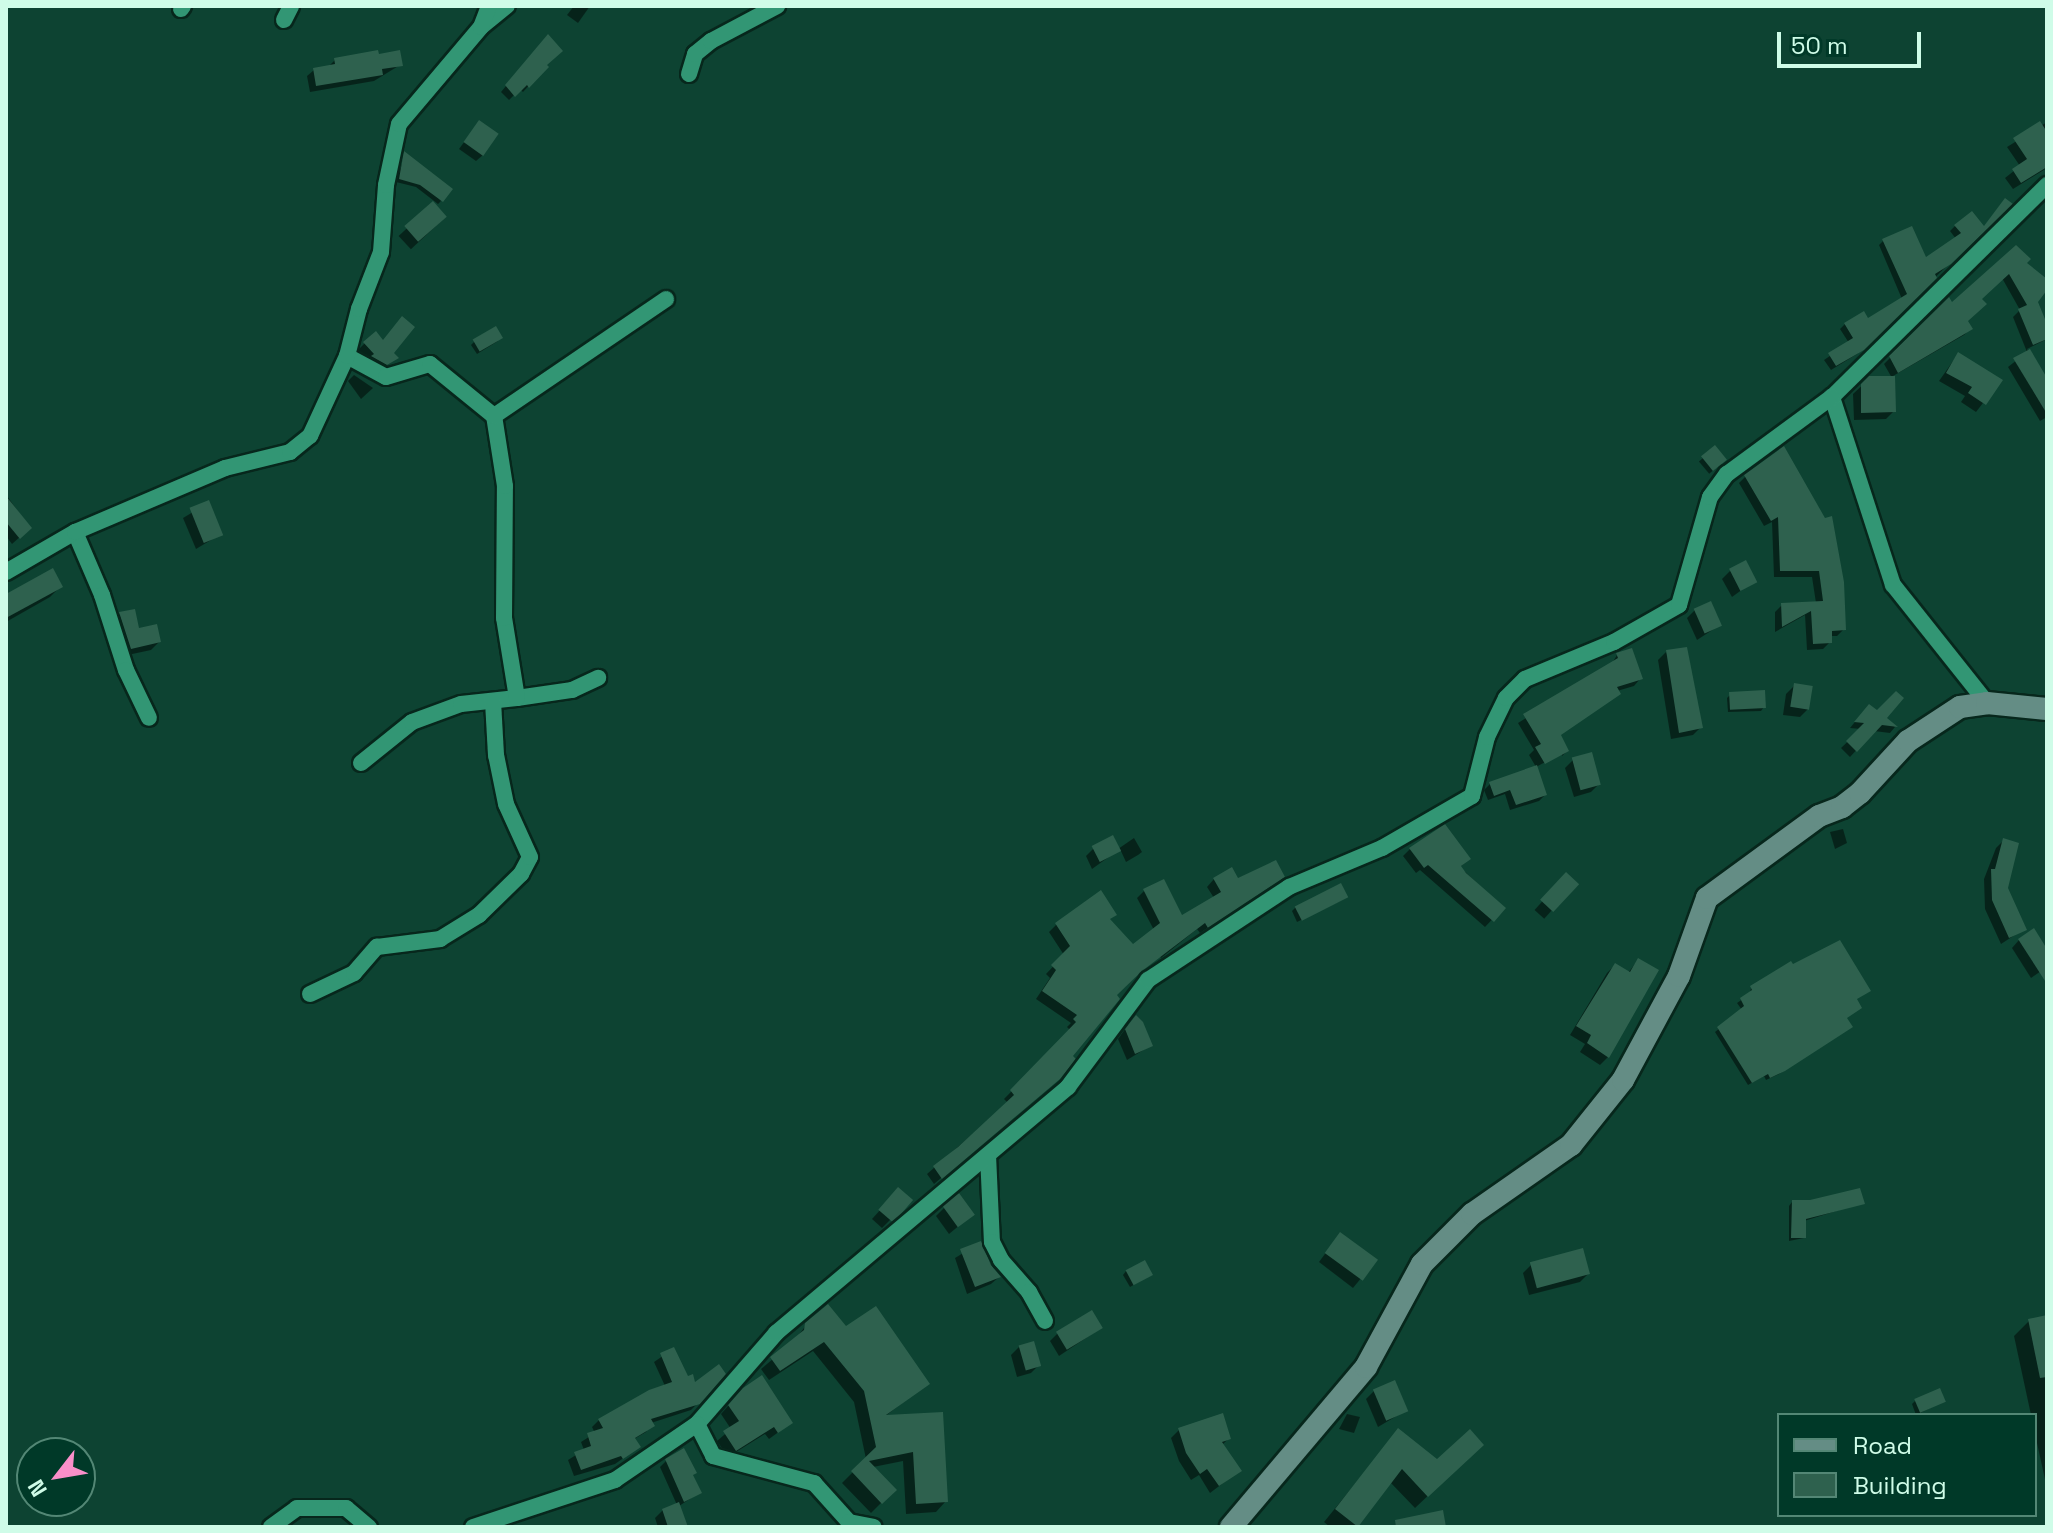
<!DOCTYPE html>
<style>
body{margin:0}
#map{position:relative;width:2053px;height:1533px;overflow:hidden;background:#0d4332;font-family:"Space Grotesk",sans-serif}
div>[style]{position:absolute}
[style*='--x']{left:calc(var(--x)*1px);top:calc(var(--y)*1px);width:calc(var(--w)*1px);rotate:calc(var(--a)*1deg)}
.shadow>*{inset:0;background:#0007;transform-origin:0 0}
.building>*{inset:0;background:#2e614e;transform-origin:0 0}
.roads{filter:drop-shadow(2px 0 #07271c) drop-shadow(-2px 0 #07271c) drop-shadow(0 2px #07271c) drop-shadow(0 -2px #07271c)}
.street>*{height:16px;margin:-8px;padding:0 8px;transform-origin:8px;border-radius:8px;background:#329674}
.secondary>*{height:22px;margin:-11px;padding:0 11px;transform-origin:11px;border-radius:11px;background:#648d85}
span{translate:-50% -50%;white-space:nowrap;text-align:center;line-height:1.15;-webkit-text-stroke:8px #003928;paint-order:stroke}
.frame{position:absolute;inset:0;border:8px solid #cffce8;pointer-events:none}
.legend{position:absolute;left:1777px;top:1413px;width:260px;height:104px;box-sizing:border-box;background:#003928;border:2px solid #538775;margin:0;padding:10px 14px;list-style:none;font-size:24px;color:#cffce8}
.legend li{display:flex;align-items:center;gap:16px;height:40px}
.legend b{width:40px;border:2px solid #538775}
.north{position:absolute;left:16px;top:1437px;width:80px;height:80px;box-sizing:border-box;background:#003928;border:2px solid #538775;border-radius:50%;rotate:239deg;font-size:22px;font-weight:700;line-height:32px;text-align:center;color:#cffce8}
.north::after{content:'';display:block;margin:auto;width:28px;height:36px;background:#f98fc9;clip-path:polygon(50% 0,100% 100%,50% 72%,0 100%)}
.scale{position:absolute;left:1777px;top:32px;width:144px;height:36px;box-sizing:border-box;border:4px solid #cffce8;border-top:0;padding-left:10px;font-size:24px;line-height:28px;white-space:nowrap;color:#cffce8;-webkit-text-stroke:6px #003928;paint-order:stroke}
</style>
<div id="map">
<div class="shadow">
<i style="clip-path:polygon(574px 6px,590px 6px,578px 23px,567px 15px)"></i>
<i style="clip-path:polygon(543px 42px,546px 67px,523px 92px,520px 89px,509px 100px,501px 92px)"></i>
<i style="clip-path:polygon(377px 56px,400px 65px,374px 81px,310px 92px,307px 76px,314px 70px,327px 68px,335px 60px)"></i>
<i style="clip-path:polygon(2047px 122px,2047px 168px,2013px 189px,2005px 178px,2020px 166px,2007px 147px)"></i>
<i style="clip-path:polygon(473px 130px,483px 155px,476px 161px,459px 149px)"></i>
<i style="clip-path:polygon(405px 154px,441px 201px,438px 204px,416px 187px,396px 182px)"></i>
<i style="left:433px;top:204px;width:18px;height:47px;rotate:47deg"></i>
<i style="clip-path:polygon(2010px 204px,1857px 354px,1831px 370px,1824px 360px,1849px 343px,1840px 329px,1845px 324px,1867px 321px,1902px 299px,1879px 245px,1884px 240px,1925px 260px,1956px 239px,1950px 231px,1955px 226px,1983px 228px)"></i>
<i style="clip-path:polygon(2024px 263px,2047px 281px,2035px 302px,2047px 329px,2047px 339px,2027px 349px,2047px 382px,2047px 417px,2040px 421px,2008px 367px,2027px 352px,2013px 317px,2020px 310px,2002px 278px,1979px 299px,1965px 321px,1970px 329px,1964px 335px,1893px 376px,1894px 411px,1886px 419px,1854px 420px,1853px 394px,1870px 378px,1892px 378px,1884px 364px,1948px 300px,1951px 305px)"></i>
<i style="clip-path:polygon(498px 341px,477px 354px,471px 345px,474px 342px)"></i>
<i style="clip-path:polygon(365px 343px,391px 353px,396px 358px,379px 371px,358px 350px)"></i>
<i style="clip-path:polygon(1958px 354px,2000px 381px,1976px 412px,1961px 402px,1965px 396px,1939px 381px)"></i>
<i style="clip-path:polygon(354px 375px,373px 388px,361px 399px,348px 381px)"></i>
<i style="left:1715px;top:448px;width:16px;height:21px;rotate:50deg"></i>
<i style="clip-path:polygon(1746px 476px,1824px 520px,1844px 629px,1837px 636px,1830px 636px,1830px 642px,1823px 649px,1807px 650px,1805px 615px,1775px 632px,1775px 612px,1782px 605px,1816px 603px,1812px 577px,1774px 577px,1772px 522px,1764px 526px,1739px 483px)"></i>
<i style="clip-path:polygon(7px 496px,30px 528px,12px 544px,6px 536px)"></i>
<i style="clip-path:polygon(208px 503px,221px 534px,196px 549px,183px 518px)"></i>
<i style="clip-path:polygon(1730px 571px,1754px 581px,1732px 597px,1722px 579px)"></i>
<i style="clip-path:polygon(61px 586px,50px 597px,6px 622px,6px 596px)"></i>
<i style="clip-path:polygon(1695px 610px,1720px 625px,1697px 640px,1687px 618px)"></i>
<i style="clip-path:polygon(120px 614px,137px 630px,159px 642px,151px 650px,123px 656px,112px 622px)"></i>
<i style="clip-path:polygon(1666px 652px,1701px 727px,1693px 735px,1671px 739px,1658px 660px)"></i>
<i style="clip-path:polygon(1617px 655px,1640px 679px,1634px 686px,1617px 691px,1559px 736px,1567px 751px,1562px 756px,1562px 753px,1536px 767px,1529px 755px,1534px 750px,1518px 723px,1611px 665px)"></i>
<i style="clip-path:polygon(1794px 686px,1808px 709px,1800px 717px,1783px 715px,1786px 694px)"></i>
<i style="clip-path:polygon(1730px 695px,1764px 707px,1761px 711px,1728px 712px,1727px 698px)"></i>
<i style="clip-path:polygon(1863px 712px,1884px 719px,1895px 727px,1890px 733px,1874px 731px,1850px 757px,1841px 748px,1861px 729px,1850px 728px)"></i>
<i style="clip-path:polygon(1573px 760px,1599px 784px,1591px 792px,1574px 797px,1565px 768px)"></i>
<i style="clip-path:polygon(1490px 784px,1545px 795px,1539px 801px,1510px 810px,1505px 794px,1488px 800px,1484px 790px)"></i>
<i style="clip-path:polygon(1843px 829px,1847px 843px,1835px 849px,1830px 832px)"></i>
<i style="clip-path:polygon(1134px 838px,1142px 852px,1138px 855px,1126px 862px,1120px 849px,1092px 869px,1086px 856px,1094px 848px,1118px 849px)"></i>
<i style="clip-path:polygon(2004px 840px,2006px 888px,2024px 929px,2001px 944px,1985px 909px,1984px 879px,1996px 848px)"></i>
<i style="clip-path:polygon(1410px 849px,1469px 859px,1460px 867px,1503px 908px,1485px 927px,1420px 870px,1416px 873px,1403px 856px)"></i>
<i style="left:1566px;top:875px;width:13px;height:47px;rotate:42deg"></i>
<i style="clip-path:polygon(1283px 876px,1200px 933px,1197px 929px,1161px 958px,1159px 955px,1115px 996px,1050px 1086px,934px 1184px,927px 1174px,1008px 1103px,1004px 1099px,1071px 1031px,1067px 1027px,1071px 1023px,1036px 999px,1050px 978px,1046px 974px,1064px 955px,1049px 932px,1056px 925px,1108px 921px,1132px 947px,1154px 930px,1137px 898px,1144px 891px,1182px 918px,1214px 898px,1207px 887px,1214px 879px)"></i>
<i style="clip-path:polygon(1342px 900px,1297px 922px,1292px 911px,1296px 907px)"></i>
<i style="clip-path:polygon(2019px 940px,2047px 952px,2047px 967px,2031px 978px,2012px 948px)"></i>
<i style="clip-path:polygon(1638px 960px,1608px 1057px,1600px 1065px,1580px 1052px,1585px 1044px,1570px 1035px,1607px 973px,1615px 965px,1628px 973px)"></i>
<i style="clip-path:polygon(1751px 988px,1855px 1000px,1845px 1018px,1847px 1030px,1779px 1074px,1766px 1080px,1764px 1076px,1748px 1085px,1715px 1032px,1742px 1010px,1737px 1003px,1750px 994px)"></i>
<i style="clip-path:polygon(1128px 1025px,1150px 1046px,1127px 1060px,1118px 1039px)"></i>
<i style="clip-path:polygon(891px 1198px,910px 1200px,882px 1228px,872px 1219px)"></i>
<i style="clip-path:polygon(1792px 1202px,1862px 1203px,1804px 1221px,1804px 1238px,1789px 1241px,1789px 1206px)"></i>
<i style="clip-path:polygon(944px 1208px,972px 1215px,949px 1234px,936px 1216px)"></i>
<i style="clip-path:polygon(1333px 1243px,1376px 1260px,1353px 1288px,1319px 1262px)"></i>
<i style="clip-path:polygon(978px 1244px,999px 1277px,991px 1284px,967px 1294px,955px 1258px)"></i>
<i style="clip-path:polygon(1531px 1265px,1588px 1274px,1580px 1282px,1529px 1295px,1523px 1273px)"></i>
<i style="clip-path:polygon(1126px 1271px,1151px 1275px,1130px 1287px,1123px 1275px)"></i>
<i style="clip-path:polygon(2047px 1317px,2047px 1484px,2046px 1484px,2035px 1434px,2035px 1415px,2031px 1415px,2014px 1336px,2029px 1321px)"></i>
<i style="clip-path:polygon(807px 1324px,846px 1329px,927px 1384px,884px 1417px,941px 1414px,946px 1501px,936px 1512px,906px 1514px,903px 1461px,873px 1467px,894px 1490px,871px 1513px,842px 1483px,866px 1459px,854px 1402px,813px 1351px,769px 1380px,761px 1369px,795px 1340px)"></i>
<i style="clip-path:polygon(1101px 1328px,1059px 1356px,1050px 1341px,1058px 1333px)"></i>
<i style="clip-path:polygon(1019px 1347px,1039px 1365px,1031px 1373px,1017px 1377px,1011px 1355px)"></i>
<i style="clip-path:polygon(673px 1349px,699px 1402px,691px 1410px,651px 1423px,646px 1432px,634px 1439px,639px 1447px,615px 1464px,574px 1476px,568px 1460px,584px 1450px,581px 1442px,595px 1433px,592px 1427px,599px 1420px,665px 1386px,654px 1362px)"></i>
<i style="clip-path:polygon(1374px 1391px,1405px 1411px,1378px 1427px,1366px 1399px)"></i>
<i style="clip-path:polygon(735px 1398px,791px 1423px,769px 1439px,765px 1434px,728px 1457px,717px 1441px,731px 1429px,721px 1414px)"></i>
<i style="clip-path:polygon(1915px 1401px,1944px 1401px,1916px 1415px,1912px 1404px)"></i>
<i style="clip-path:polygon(1347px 1414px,1360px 1417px,1354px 1433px,1339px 1429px)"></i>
<i style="clip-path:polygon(1179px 1430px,1229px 1438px,1222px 1445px,1239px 1471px,1210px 1493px,1199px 1475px,1191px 1480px,1179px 1461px,1171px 1438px)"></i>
<i style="clip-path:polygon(1398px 1431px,1437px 1462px,1469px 1457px,1415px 1508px,1390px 1482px,1355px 1527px,1330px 1527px,1324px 1522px)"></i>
<i style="clip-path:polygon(666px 1461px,691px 1476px,699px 1493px,679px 1506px,686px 1527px,658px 1527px,655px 1518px,663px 1510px,677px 1505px,660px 1467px)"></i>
</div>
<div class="building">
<i style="clip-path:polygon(548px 34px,563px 51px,547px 65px,549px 67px,529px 88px,527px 85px,515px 97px,505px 85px)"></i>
<i style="clip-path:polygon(378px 50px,379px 54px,400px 50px,403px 66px,382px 69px,383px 75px,316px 86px,313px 68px,335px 64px,334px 58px)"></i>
<i style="left:479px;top:120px;width:24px;height:27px;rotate:35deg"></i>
<i style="clip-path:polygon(2040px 121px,2047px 132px,2047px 167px,2021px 183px,2012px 169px,2027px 159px,2013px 138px)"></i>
<i style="clip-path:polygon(404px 151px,453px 189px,443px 202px,420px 185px,399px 179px)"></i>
<i style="clip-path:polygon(2005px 198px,2013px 204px,1951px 264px,1935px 274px,1937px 278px,1864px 350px,1836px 366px,1828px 353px,1853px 338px,1844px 323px,1864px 311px,1868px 318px,1907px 294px,1882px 239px,1912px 226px,1926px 257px,1961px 233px,1954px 225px,1972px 211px,1984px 226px)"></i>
<i style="left:433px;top:201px;width:21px;height:38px;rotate:49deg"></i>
<i style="clip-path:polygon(2016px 245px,2031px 259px,2027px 263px,2047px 279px,2047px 290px,2038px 302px,2047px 324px,2047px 339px,2033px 345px,2018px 309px,2027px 305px,2009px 274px,1982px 299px,1987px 304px,1968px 321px,1973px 329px,1898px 373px,1889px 356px,1949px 297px,1952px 302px)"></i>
<i style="clip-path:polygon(402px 316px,415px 327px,394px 353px,399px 358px,387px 365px,371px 356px,374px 354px,363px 342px,376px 331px,383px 340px)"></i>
<i style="left:496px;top:326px;width:14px;height:27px;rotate:60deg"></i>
<i style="clip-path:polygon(2030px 349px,2047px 378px,2047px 414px,2013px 358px)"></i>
<i style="clip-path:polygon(1958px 352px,2003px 380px,1986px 405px,1968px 393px,1972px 387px,1946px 373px)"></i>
<i style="clip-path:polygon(1869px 376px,1895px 376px,1896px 412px,1861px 413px,1861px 384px)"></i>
<i style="left:1715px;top:445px;width:19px;height:18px;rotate:51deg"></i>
<i style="clip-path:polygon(1784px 446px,1825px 518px,1832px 516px,1844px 582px,1846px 630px,1832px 631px,1832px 643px,1813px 644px,1811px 611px,1782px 627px,1781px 603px,1823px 601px,1819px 571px,1780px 571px,1778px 517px,1771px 521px,1744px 475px)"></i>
<i style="clip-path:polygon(6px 496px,32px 528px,20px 539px,6px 522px)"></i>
<i style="left:209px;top:500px;width:38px;height:21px;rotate:68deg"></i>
<i style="left:1746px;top:560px;width:25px;height:19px;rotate:63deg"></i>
<i style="clip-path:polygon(53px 568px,63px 587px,6px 618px,6px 594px)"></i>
<i style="left:1711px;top:601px;width:27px;height:19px;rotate:66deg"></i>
<i style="clip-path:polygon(135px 609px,139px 628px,157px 624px,161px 642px,131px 649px,119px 612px)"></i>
<i style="clip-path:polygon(1687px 647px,1703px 728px,1679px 733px,1666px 650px)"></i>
<i style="clip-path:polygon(1632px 648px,1643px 679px,1617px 687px,1621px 694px,1561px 735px,1569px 751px,1545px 764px,1535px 747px,1541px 744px,1523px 714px,1618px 658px,1616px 653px)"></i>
<i style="left:1794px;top:683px;width:19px;height:24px;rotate:9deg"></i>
<i style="left:1765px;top:690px;width:18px;height:36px;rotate:87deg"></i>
<i style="clip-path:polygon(1896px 691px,1904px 698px,1887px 718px,1898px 727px,1882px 725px,1857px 752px,1846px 741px,1864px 723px,1854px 722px,1869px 704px,1877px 710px)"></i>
<i style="left:1592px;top:752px;width:34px;height:21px;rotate:75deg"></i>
<i style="clip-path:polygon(1537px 765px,1547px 795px,1516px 805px,1510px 790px,1494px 796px,1489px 782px)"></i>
<i style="clip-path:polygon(1445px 824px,1471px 859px,1461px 866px,1466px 873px,1506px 908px,1494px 922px,1428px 865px,1424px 868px,1409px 848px)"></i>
<i style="left:1113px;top:835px;width:18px;height:24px;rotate:63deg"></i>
<i style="clip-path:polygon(2003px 838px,2019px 843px,2008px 888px,2027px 930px,2009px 938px,1992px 900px,1991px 869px,1995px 869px)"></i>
<i style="clip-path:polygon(1276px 860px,1285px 877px,1208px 928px,1205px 923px,1142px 971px,1117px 995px,1120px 999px,1073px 1056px,1076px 1059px,1060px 1079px,942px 1179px,933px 1166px,958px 1147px,1014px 1095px,1010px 1090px,1076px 1022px,1073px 1019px,1077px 1015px,1042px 991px,1056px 970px,1051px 965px,1070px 946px,1055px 923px,1101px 890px,1117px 915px,1110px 919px,1133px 944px,1160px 923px,1143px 889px,1164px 879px,1182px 915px,1221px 892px,1213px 878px,1232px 867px,1238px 878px)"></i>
<i style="left:1566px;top:872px;width:18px;height:38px;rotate:43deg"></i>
<i style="left:1341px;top:883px;width:16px;height:52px;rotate:63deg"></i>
<i style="clip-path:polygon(2034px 928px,2047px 949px,2047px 984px,2018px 939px)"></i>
<i style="clip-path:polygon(1840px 940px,1871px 991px,1857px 999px,1862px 1008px,1847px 1018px,1853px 1027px,1785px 1071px,1770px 1078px,1768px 1074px,1752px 1083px,1717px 1027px,1744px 1006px,1740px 998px,1752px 990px,1750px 986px,1791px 961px,1793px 964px)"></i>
<i style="clip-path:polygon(1638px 958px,1659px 970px,1609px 1058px,1587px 1043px,1591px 1035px,1576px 1026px,1615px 963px,1630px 972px)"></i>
<i style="clip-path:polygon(1136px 1015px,1143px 1022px,1153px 1046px,1135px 1054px,1125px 1029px)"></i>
<i style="left:898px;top:1187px;width:20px;height:30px;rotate:41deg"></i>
<i style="clip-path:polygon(1860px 1188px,1865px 1204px,1806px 1219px,1806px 1238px,1791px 1238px,1792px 1200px,1810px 1200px)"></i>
<i style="left:959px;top:1193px;width:27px;height:21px;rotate:54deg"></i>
<i style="left:1340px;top:1232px;width:47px;height:26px;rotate:36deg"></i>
<i style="clip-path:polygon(981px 1241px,991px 1265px,1001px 1277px,975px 1287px,960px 1249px)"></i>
<i style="left:1583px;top:1248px;width:27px;height:55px;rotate:75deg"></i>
<i style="left:1145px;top:1260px;width:17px;height:22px;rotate:62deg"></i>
<i style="clip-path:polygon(828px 1304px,846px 1326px,876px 1306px,930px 1384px,886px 1415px,943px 1412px,948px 1502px,916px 1504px,913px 1452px,869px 1461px,897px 1490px,882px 1504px,851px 1471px,876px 1447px,864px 1391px,824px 1342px,780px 1371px,770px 1357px,804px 1330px,805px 1323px)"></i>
<i style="left:1092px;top:1310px;width:21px;height:42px;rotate:59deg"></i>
<i style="clip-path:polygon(2047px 1315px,2047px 1377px,2040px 1378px,2028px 1319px)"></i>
<i style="left:1034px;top:1341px;width:26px;height:16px;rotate:74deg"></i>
<i style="clip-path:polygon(674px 1347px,688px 1376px,693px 1374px,695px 1382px,719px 1364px,726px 1374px,700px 1404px,651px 1419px,655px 1426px,635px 1438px,641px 1447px,623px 1459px,621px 1456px,581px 1470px,574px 1452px,591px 1446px,587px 1433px,603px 1428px,598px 1419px,649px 1390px,672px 1382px,660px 1353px)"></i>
<i style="clip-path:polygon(762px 1375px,793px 1423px,778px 1433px,774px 1427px,736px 1451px,723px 1431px,739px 1421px,728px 1405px,743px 1388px)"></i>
<i style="left:1395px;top:1380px;width:34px;height:24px;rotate:67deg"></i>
<i style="left:1940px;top:1388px;width:15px;height:28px;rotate:67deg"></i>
<i style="clip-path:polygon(1223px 1413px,1231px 1439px,1222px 1442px,1242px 1471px,1219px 1486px,1207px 1469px,1200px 1474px,1186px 1453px,1178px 1428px)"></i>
<i style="clip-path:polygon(1398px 1428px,1437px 1459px,1470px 1429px,1484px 1445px,1428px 1497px,1402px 1469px,1358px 1527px,1335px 1509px)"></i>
<i style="clip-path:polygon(684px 1448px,697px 1473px,693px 1475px,702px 1493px,684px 1502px,665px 1459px)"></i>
<i style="clip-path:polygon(679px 1502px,688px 1527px,668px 1527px,662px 1509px)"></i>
<i style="clip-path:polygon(1443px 1510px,1446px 1527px,1396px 1527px,1395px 1520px)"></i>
</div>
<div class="roads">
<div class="street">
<i style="--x:181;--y:9;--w:4;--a:-56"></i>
<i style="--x:284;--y:20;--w:16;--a:-63"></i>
<i style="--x:482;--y:26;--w:32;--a:-39"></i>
<i style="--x:689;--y:74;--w:21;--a:-73"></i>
<i style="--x:695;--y:54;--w:21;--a:-39"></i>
<i style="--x:711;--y:41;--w:75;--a:-27.9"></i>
<i style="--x:347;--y:356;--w:44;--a:28.3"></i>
<i style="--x:386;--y:377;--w:46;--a:-16.5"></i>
<i style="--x:430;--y:364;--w:82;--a:39.1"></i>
<i style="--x:75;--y:532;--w:69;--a:66.8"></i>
<i style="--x:102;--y:595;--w:79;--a:72.3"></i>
<i style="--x:126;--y:670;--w:53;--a:64.4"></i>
<i style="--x:6;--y:572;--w:80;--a:-30.1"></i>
<i style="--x:75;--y:532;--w:163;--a:-23.1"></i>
<i style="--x:225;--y:468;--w:67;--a:-13.8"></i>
<i style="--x:290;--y:452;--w:26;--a:-39"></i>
<i style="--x:310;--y:436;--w:88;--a:-65.2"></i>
<i style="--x:347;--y:356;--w:49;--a:-75.7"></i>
<i style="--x:359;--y:309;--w:61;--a:-68.9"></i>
<i style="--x:381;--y:252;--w:67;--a:-85.7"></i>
<i style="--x:386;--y:185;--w:62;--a:-78"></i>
<i style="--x:399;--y:124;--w:127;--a:-49.8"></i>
<i style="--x:481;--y:27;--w:22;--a:-69"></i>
<i style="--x:517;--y:698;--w:56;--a:-8.3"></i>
<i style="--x:572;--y:690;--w:29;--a:-25"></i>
<i style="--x:1987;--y:703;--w:151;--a:-128.5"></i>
<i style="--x:1893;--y:585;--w:198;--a:-108"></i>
<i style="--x:1832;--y:397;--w:302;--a:-44.6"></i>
<i style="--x:361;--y:763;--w:65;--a:-38.8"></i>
<i style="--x:412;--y:722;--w:52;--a:-20.2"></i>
<i style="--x:461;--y:704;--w:56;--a:-6.1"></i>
<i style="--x:517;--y:698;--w:81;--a:-99.2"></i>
<i style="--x:504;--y:618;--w:132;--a:-89.6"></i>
<i style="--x:505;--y:486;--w:71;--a:-98.9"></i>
<i style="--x:494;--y:416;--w:208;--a:-34.2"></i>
<i style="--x:310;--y:994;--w:49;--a:-25.5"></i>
<i style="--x:354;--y:973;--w:35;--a:-49"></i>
<i style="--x:377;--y:947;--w:64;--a:-7.2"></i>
<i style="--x:440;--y:939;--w:46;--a:-31.6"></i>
<i style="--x:479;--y:915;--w:59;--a:-44.3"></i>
<i style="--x:521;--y:874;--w:19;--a:-62"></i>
<i style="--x:530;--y:857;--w:58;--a:-114.4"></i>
<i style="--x:506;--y:804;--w:50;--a:-101.5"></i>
<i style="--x:496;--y:755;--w:54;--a:-93.2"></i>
<i style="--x:988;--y:1155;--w:87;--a:87.4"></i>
<i style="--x:992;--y:1242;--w:20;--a:63"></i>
<i style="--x:1001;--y:1260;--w:43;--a:48.8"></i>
<i style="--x:1029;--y:1292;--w:33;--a:61"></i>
<i style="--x:697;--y:1424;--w:121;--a:-49"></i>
<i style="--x:776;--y:1333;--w:382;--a:-40.1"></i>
<i style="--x:1068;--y:1087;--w:134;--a:-53.2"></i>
<i style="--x:1148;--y:980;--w:169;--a:-33.4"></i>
<i style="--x:1289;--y:887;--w:101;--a:-22.8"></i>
<i style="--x:1382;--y:848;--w:104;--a:-30"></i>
<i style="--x:1472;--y:796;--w:61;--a:-75.7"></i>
<i style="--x:1487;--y:737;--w:43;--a:-64"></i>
<i style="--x:1506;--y:698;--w:27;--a:-45"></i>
<i style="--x:1525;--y:679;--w:96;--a:-22.6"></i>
<i style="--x:1614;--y:642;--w:75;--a:-29.6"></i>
<i style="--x:1679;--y:605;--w:112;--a:-74"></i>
<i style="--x:1710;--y:497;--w:29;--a:-54"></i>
<i style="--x:1727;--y:474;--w:130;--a:-36.3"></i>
<i style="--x:271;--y:1527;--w:32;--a:-36"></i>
<i style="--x:297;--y:1508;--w:49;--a:0"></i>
<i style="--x:346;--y:1508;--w:30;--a:40"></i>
<i style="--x:473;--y:1527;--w:150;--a:-18.3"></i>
<i style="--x:615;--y:1480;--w:99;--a:-34.3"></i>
<i style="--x:697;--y:1424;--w:36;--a:63"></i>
<i style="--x:713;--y:1456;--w:105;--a:15"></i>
<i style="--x:814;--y:1483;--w:52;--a:48.1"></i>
<i style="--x:849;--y:1522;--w:25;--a:11"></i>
</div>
<div class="secondary">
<i style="--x:1231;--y:1527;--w:209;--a:-49.8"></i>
<i style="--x:1366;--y:1367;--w:117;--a:-61.5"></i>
<i style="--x:1422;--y:1264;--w:71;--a:-45"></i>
<i style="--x:1472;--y:1214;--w:121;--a:-34.9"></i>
<i style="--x:1571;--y:1145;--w:83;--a:-51.3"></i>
<i style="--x:1623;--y:1080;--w:118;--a:-61.7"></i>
<i style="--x:1679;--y:976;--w:83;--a:-70.3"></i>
<i style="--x:1707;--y:898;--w:139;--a:-36.2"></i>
<i style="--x:1819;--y:816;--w:25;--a:-21"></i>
<i style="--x:1842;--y:807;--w:23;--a:-38"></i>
<i style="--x:1860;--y:793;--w:71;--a:-47.3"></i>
<i style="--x:1908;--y:741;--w:62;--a:-33.2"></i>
<i style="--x:1960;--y:707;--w:27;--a:-8"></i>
<i style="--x:1987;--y:703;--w:60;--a:5.7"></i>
</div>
</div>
<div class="frame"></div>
<ul class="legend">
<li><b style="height:10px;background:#648d85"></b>Road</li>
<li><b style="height:22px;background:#2e614e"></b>Building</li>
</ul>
<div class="north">N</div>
<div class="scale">50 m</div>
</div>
